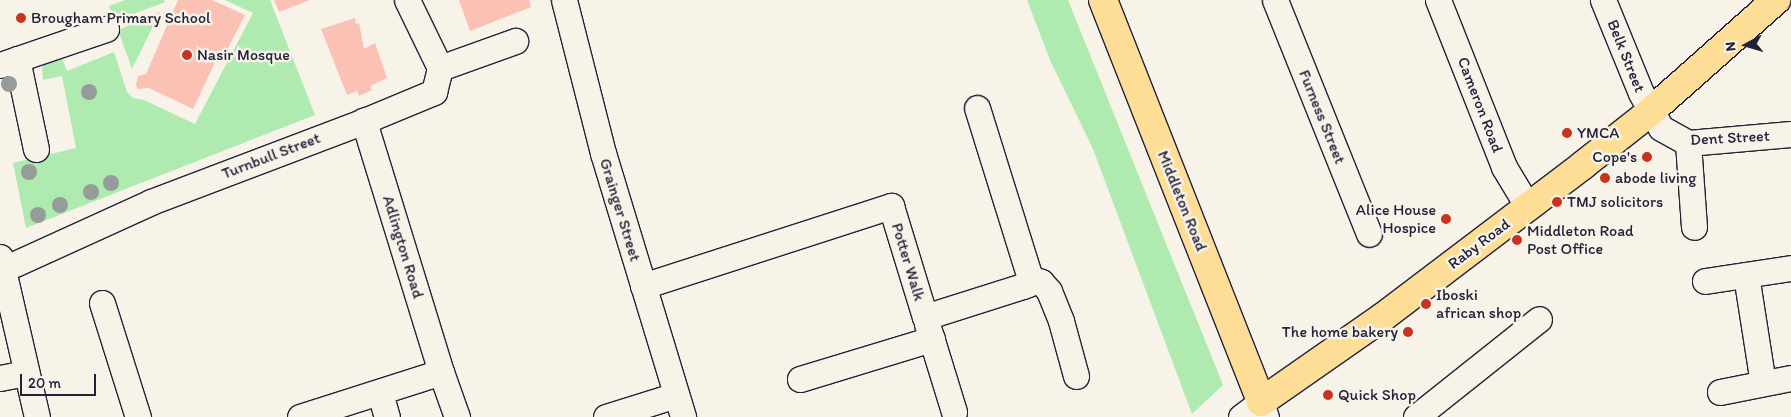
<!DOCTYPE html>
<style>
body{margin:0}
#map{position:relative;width:1791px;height:417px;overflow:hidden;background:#f7f3e8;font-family:Itim,sans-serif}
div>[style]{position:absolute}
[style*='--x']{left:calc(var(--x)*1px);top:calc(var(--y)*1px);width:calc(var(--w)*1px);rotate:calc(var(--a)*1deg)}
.green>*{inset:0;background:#afeab0}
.building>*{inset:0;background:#fbc1b5}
.roads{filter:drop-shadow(1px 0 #22223b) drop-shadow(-1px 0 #22223b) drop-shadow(0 1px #22223b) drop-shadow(0 -1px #22223b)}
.minor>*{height:25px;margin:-12.5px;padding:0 12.5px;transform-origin:12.5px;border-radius:12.5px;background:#f7f3e8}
.major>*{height:28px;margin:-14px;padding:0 14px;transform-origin:14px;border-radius:14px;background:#fedd96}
.trees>*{width:16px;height:16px;margin:-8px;border-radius:50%;background:#959c99}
.dots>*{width:14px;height:14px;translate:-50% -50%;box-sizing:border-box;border:2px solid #f7f3e8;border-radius:50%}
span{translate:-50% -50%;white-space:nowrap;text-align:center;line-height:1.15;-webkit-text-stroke:5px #f7f3e8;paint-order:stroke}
.poi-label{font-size:16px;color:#22223b}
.left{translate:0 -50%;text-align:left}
.right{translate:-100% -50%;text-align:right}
.street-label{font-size:16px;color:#22223b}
.north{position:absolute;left:1721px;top:20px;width:50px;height:50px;-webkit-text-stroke:4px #f7f3e8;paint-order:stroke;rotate:264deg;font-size:14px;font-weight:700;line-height:20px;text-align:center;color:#22223b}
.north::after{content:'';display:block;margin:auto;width:18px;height:22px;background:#22223b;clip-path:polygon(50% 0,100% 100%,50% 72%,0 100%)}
.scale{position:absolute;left:20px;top:374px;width:76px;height:22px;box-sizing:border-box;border:2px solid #22223b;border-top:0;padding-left:6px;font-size:15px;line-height:18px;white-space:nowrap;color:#22223b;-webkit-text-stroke:4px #f7f3e8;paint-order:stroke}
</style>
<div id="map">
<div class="green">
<i style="clip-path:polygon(125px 0,164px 0,165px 2px,115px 21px,109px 6px)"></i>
<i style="clip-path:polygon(225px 0,270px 0,315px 115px,26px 228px,13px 163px,76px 148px,62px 76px,43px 80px,42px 68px,46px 60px,60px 53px,67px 71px,114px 52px,127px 92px,133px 98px,144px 100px,195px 124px,253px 13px)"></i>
<i style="clip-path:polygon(1027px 0,1068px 0,1223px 385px,1192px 414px,1093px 149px,1050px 60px)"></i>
<i style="clip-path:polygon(160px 12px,132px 69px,118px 30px)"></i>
</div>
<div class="building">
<i style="clip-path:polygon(178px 0,212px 0,245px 15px,224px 56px,219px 54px,193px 109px,149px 88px,138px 89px,136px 86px,138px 76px,146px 74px)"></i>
<i style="clip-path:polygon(274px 0,310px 0,279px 12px)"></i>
<i style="clip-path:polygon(459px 0,529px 0,531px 7px,470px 31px)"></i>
<i style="clip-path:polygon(355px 18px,356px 24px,359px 23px,364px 49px,375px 43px,387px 78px,370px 86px,372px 90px,359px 96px,357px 91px,347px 95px,321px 29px)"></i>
</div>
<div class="roads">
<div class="minor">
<i style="--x:407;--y:0;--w:76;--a:64.1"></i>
<i style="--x:564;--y:0;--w:158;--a:75.7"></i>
<i style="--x:603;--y:153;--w:276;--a:73.1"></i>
<i style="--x:1275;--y:0;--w:252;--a:68.1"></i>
<i style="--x:1438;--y:0;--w:180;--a:68.4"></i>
<i style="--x:1504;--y:167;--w:47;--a:59"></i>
<i style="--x:1603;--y:0;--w:100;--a:67.8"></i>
<i style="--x:1641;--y:93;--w:40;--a:60.3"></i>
<i style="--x:1661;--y:128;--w:31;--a:29"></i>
<i style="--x:1688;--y:143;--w:103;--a:-5"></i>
<i style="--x:17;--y:59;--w:92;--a:78.1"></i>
<i style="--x:0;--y:65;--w:112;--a:-18.8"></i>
<i style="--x:1688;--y:143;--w:84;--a:85.9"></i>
<i style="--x:0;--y:257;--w:164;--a:77"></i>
<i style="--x:15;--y:264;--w:149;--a:-24.5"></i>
<i style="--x:151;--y:202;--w:228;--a:-20.8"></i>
<i style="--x:364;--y:121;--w:76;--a:-22.5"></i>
<i style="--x:434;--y:92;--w:25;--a:-76"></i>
<i style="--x:440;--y:68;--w:80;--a:-19.8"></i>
<i style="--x:1746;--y:275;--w:109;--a:81.1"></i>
<i style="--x:1030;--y:278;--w:12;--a:20"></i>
<i style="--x:1041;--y:282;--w:12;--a:48"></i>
<i style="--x:1049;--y:291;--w:32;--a:68"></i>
<i style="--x:1061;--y:321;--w:57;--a:74.7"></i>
<i style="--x:1705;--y:281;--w:87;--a:-8.6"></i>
<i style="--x:643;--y:286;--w:261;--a:-17.9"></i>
<i style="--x:891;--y:206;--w:116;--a:73"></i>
<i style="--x:925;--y:317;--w:103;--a:-17.6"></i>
<i style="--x:1023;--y:286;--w:5;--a:-22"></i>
<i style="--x:1028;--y:284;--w:6;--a:-72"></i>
<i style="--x:1030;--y:278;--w:178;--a:-107.3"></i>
<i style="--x:102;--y:303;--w:120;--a:72.5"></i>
<i style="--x:927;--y:324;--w:92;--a:72.9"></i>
<i style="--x:441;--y:372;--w:48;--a:70.4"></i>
<i style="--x:0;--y:378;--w:26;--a:-11"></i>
<i style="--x:800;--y:379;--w:138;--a:-16.9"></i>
<i style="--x:1720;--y:392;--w:72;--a:-11.2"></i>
<i style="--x:380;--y:393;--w:25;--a:74"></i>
<i style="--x:300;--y:417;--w:148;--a:-17.7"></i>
<i style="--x:441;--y:372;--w:263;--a:-107.1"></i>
<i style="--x:606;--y:417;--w:73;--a:-17.4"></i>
<i style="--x:1241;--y:417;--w:25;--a:-37"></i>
<i style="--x:1261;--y:402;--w:16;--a:72"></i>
<i style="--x:1416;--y:417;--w:157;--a:-38.5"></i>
</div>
<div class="major">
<i style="--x:1103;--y:0;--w:432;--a:68.5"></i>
<i style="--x:1261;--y:402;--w:149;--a:-34.9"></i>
<i style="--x:1383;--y:317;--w:251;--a:-37.2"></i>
<i style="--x:1583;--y:165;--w:85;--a:-38.3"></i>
<i style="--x:1650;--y:112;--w:169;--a:-41.6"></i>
</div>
</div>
<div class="trees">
<i style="left:9px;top:84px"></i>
<i style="left:89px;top:92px"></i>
<i style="left:29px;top:172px"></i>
<i style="left:111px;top:183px"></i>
<i style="left:91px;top:192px"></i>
<i style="left:60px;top:205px"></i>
<i style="left:38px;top:215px"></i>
</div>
<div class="dots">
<i style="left:21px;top:18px;background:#c8321e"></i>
<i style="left:187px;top:55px;background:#c8321e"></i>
<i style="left:1567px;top:133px;background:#c8321e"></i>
<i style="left:1647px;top:157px;background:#c8321e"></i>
<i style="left:1605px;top:178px;background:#c8321e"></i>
<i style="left:1557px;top:202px;background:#c8321e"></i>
<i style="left:1446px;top:219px;background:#c8321e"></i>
<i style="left:1517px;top:240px;background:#c8321e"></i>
<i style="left:1426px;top:304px;background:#c8321e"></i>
<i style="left:1408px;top:332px;background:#c8321e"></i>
<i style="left:1328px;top:395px;background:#c8321e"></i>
</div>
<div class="poi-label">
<span class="left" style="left:31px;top:18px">Brougham Primary School</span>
<span class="left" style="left:197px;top:55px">Nasir Mosque</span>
<span class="left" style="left:1577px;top:133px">YMCA</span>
<span class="right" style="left:1637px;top:157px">Cope's</span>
<span class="left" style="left:1615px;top:178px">abode living</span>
<span class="left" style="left:1567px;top:202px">TMJ solicitors</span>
<span class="right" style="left:1436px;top:219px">Alice House<br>Hospice</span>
<span class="left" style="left:1527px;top:240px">Middleton Road<br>Post Office</span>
<span class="left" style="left:1436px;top:304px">Iboski<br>african shop</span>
<span class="right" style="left:1398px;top:332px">The home bakery</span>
<span class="left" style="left:1338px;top:395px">Quick Shop</span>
</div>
<div class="street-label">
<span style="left:1626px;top:56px;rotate:68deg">Belk Street</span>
<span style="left:1480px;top:105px;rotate:69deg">Cameron Road</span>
<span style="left:1322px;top:117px;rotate:68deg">Furness Street</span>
<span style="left:1730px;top:138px;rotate:-3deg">Dent Street</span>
<span style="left:271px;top:156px;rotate:-21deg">Turnbull Street</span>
<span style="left:1182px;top:201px;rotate:68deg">Middleton Road</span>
<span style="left:620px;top:210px;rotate:73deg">Grainger Street</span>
<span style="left:1479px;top:244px;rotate:-37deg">Raby Road</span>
<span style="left:403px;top:247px;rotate:73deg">Adlington Road</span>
<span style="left:908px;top:262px;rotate:73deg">Potter Walk</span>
</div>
<div class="north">N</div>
<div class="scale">20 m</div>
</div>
